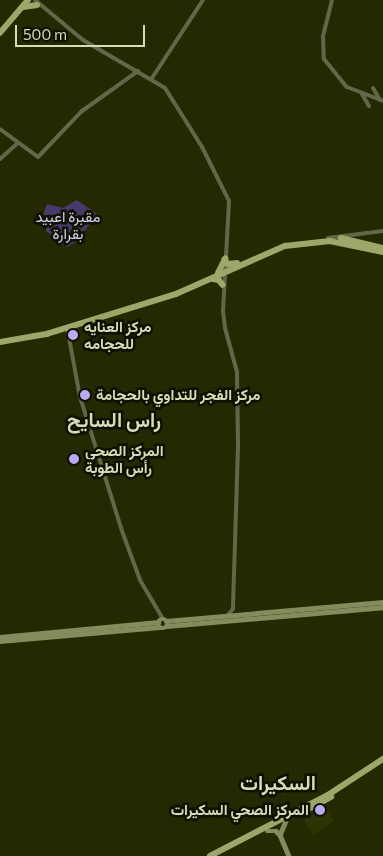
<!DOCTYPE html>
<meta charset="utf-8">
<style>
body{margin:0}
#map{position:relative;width:383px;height:856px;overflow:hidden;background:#252902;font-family:Commissioner,Vazirmatn,sans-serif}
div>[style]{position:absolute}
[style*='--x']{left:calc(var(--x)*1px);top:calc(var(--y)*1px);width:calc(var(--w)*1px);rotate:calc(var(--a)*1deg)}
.built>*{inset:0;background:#2e3304;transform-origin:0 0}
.green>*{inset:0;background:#47396a}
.tertiary>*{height:4px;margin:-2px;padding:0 2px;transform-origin:2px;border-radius:2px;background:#62674a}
.secondary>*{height:4.5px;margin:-2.25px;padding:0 2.25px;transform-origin:2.25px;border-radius:2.25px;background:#848b5c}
.secondary>.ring{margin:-2.25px;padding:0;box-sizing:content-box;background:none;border:4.5px solid #848b5c;border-radius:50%}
.primary>*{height:5.5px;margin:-2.75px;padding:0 2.75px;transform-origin:2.75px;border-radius:2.75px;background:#9ea769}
.dots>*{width:14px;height:14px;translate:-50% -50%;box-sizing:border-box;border:2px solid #0f1100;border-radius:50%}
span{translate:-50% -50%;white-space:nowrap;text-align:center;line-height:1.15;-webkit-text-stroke:5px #0f1100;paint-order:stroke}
.park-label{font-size:15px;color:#d9d0f7}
.poi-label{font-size:15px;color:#d5dcb7;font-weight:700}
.left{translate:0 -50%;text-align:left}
.right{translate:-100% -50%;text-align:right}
.district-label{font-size:20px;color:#d5dcb7;font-weight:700}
.scale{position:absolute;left:15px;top:25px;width:130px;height:22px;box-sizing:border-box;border:2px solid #d5dcb7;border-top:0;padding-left:6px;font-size:15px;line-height:18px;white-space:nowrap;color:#d5dcb7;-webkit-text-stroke:4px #0f1100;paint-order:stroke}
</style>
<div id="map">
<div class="built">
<i style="left:325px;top:807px;width:17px;height:25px;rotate:57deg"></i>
</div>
<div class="green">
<i style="clip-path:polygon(77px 200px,97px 214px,76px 242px,67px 247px,46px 231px,44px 212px,47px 204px,63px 208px)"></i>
</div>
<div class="tertiary">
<i style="--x:35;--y:0;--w:62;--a:39.8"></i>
<i style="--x:83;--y:40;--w:95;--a:30.3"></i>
<i style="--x:165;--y:88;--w:70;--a:57.9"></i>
<i style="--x:202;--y:147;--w:60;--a:63.4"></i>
<i style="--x:229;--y:201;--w:110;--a:93.1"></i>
<i style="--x:223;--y:311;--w:17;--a:83"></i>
<i style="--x:225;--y:328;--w:46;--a:74.7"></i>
<i style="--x:237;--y:372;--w:75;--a:89.2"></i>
<i style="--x:238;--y:447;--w:162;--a:91.8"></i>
<i style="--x:233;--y:609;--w:9;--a:131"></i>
<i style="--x:332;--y:0;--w:37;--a:104"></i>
<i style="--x:323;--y:36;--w:23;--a:88"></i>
<i style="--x:324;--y:59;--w:36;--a:51"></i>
<i style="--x:347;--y:87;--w:39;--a:21"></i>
<i style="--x:152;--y:78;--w:93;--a:-56.8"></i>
<i style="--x:373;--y:88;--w:14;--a:60"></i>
<i style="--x:362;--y:94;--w:14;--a:60"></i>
<i style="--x:0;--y:129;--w:47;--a:36.4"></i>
<i style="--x:38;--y:157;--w:64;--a:-46.3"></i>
<i style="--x:82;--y:111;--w:69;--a:-35.5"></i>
<i style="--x:0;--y:159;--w:24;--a:-42"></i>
<i style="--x:328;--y:238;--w:55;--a:-7.3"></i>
<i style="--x:67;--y:327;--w:71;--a:79.5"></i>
<i style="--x:80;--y:397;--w:140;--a:72.6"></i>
<i style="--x:122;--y:531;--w:52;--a:69.8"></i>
<i style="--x:140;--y:580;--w:45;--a:59.5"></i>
</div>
<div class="secondary">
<i class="ring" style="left:158.5px;top:619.5px;width:4.5px;height:4.5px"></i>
<i style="--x:166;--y:621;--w:218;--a:-5"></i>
<i style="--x:167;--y:626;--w:217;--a:-5"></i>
<i style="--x:0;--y:637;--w:159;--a:-5.4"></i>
<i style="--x:0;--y:641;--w:160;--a:-5"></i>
<i style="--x:286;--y:821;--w:15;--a:113"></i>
<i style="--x:280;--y:835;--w:23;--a:67"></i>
<i style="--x:267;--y:831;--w:9;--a:0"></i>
<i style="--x:276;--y:831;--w:6;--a:45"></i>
</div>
<div class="primary">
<i style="--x:23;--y:7;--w:14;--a:-8"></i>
<i style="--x:0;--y:33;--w:43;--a:-49.7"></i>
<i style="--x:341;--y:238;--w:43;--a:13.4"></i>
<i style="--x:218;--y:273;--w:16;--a:-63"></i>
<i style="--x:225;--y:259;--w:6;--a:59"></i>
<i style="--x:228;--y:264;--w:9;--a:-6"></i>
<i style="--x:213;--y:279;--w:6;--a:9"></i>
<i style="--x:219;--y:280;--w:6;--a:51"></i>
<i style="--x:0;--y:342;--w:48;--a:-9.7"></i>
<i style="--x:47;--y:334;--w:135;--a:-17.2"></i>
<i style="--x:176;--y:294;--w:119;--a:-23.8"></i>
<i style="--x:285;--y:246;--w:45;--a:-6.3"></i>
<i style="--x:330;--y:241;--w:54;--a:11.7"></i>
<i style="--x:311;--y:808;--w:23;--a:-29"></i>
<i style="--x:210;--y:856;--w:133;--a:-27.3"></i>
<i style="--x:328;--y:795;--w:66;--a:-33.2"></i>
</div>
<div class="dots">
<i style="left:73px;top:335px;background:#bca9f5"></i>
<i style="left:85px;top:395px;background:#bca9f5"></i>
<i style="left:74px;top:459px;background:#bca9f5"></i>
<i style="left:320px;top:810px;background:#bca9f5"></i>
</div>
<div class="park-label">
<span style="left:68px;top:225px">مقبرة اعبيد<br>بقرارة</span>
</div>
<div class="poi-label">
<span class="left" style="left:84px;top:335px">مركز العنايه<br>للحجامه</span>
<span class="left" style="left:96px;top:395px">مركز الفجر للتداوي بالحجامة</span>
<span class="left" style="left:85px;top:459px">المركز الصحي<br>رأس الطوبة</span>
<span class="right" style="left:309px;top:810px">المركز الصحي السكيرات</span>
</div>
<div class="district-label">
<span style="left:114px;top:419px">راس السايح</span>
<span style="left:278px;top:782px">السكيرات</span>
</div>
<div class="scale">500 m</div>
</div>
